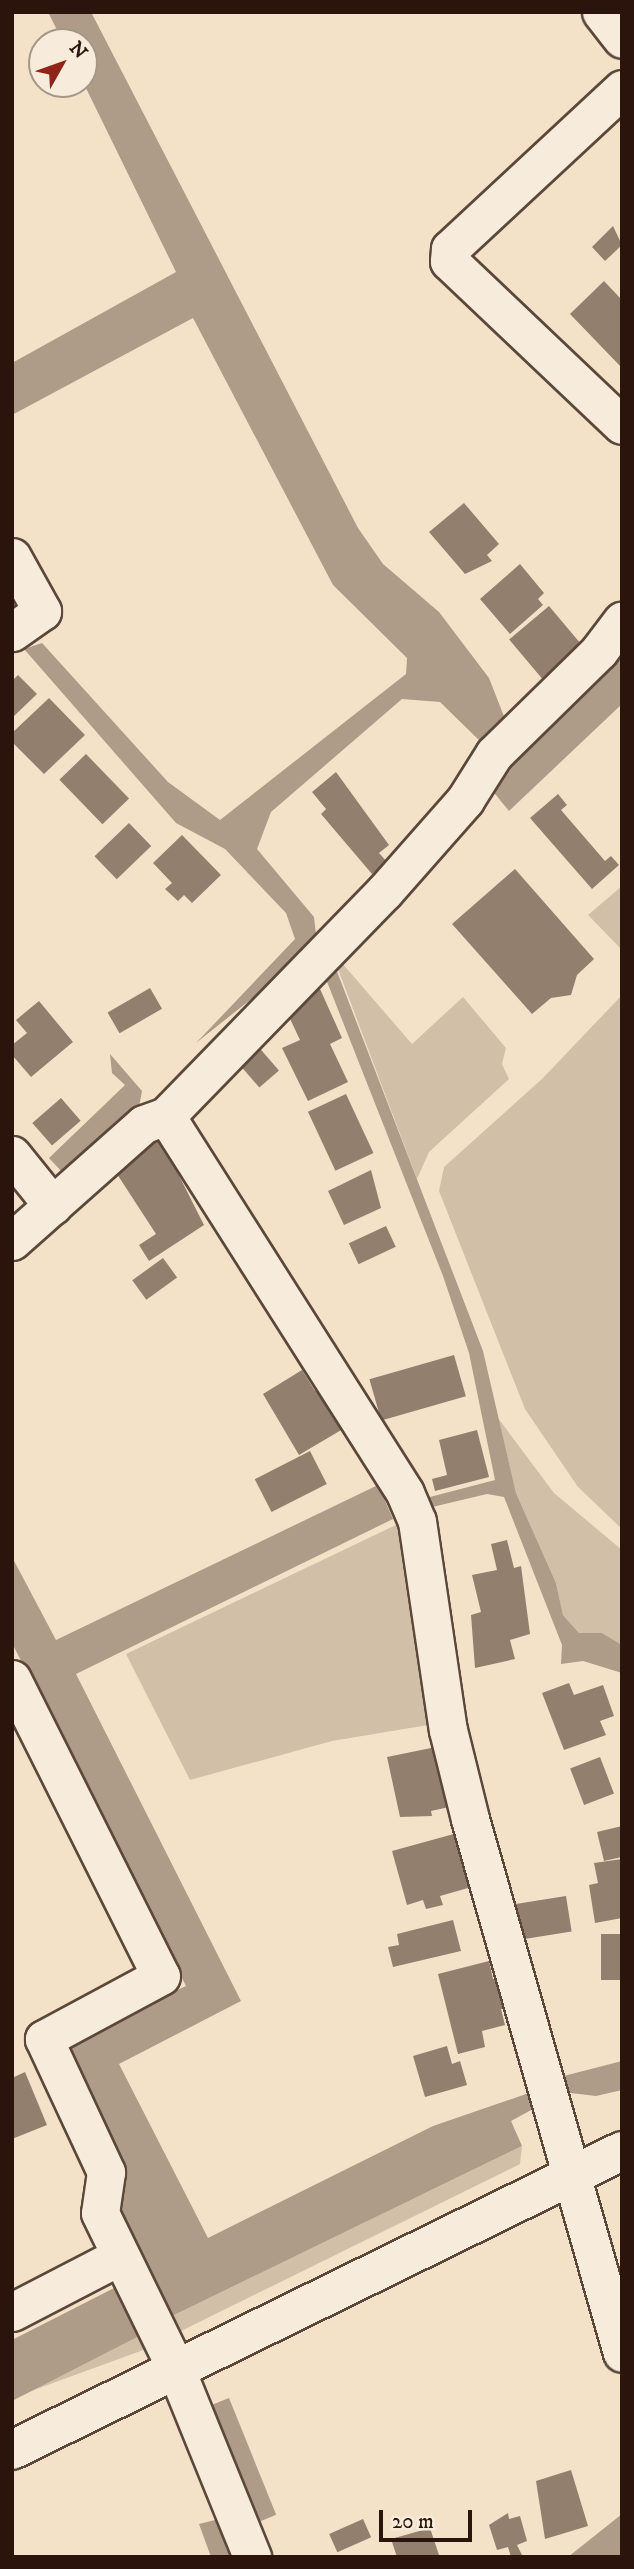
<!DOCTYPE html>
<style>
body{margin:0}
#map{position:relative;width:634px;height:2569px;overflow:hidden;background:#f3e2c8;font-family:"IM FELL DW Pica",serif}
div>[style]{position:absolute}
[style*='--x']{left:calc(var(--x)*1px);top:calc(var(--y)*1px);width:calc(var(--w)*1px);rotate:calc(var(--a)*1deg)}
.green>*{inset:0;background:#d1bfa8;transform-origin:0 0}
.water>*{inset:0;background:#af9c88;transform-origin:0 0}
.building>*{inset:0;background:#937f6e;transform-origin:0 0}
.roads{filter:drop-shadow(2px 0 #5c483b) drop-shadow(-2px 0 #5c483b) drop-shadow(0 2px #5c483b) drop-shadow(0 -2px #5c483b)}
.street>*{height:37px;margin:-18.5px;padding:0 18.5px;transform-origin:18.5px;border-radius:18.5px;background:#f7ecdb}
.secondary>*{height:38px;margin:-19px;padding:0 19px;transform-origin:19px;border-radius:19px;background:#f7ecdb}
span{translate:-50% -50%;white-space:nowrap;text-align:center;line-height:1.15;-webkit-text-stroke:7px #f7ecdb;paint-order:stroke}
.frame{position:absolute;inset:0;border:14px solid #2a140c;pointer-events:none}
.north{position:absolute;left:28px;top:28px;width:70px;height:70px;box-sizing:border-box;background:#f7ecdb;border:2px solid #a59688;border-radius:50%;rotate:50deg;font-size:19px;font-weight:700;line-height:28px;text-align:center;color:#2a140c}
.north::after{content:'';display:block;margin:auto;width:24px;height:32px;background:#8f2418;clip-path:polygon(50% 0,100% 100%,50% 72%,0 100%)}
.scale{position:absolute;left:379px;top:2510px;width:93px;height:32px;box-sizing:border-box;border:4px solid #2a140c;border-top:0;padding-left:9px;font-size:21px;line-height:24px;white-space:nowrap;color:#2a140c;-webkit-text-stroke:5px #f7ecdb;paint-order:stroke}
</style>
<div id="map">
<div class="green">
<i style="clip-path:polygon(622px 886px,622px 950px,588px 915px)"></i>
<i style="clip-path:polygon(342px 963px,412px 1044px,463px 997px,506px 1048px,502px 1064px,509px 1079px,429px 1152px,417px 1179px,338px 969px)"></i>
<i style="clip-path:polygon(622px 995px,622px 1529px,578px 1487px,525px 1409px,439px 1191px,444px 1167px,543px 1078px)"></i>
<i style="clip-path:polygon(498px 1418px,554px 1493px,622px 1550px,622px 1645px,602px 1633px,579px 1633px,563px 1615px,556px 1583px,516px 1493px)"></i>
<i style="clip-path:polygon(400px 1523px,434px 1724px,332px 1741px,190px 1780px,126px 1654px)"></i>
<i style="clip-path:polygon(522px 2146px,520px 2164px,177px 2333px,170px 2317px)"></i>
<i style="left:141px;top:2335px;width:15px;height:145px;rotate:70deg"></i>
</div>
<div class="water">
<i style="clip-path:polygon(48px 12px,91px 12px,358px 528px,383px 564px,439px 612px,489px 678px,507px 724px,485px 746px,440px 702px,402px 699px,271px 812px,257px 849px,314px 917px,316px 934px,304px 957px,196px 1043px,295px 939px,286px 913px,225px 849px,176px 823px,24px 649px,42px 643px,168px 782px,220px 820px,406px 674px,407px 658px,333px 585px,193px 318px,12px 415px,12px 363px,176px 272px,84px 84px,84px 42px,63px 42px)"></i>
<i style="clip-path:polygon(622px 646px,622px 704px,509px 811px,491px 789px,508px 764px)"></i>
<i style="clip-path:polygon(333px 961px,483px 1351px,516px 1493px,556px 1583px,563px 1615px,579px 1633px,602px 1633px,622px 1645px,622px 1673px,583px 1661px,561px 1664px,562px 1645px,504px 1497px,487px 1494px,428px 1508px,426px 1498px,495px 1480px,469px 1353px,443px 1276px,322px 969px)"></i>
<i style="clip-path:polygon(110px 1054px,142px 1091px,139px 1107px,63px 1173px,49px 1158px,125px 1085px,112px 1073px)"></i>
<i style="clip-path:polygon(378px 1485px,393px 1519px,76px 1674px,241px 2001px,119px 2064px,208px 2238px,433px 2126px,529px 2093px,533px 2109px,511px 2121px,522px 2146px,170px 2317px,116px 2209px,125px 2167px,66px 2041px,186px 1986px,12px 1643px,12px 1557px,56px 1640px)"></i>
<i style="clip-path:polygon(622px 2061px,622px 2090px,596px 2096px,562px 2092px,556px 2078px)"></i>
<i style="clip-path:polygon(120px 2285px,141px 2335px,12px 2401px,12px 2340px)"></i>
<i style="left:229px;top:2398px;width:126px;height:21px;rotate:68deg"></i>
<i style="clip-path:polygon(622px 2514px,622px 2557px,568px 2557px)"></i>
<i style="clip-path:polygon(219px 2519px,234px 2557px,211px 2557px,199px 2524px)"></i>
</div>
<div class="building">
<i style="clip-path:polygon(613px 226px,622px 245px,605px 261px,592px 247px)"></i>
<i style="clip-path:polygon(604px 281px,622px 300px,622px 368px,570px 314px)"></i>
<i style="clip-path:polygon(464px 503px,499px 544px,487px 555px,492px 561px,465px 574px,429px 532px)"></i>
<i style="clip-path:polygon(520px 564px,544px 593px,538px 599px,543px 605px,510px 634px,480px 599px)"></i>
<i style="left:549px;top:606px;width:51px;height:52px;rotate:50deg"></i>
<i style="clip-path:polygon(18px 675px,37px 694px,12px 718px,12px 681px)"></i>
<i style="clip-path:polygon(49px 698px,85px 735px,44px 774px,12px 742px,12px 733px)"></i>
<i style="left:86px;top:754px;width:62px;height:37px;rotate:46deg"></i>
<i style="clip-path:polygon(336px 772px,389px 845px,379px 853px,387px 862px,372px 874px,321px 814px,326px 809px,312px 792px)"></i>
<i style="clip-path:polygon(558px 794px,567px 805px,561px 810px,605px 861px,611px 856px,619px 865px,592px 889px,530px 818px)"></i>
<i style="left:129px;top:823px;width:32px;height:48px;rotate:46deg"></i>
<i style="clip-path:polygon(182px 835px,221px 875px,192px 903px,184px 895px,178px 901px,165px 889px,172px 883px,153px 863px)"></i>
<i style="clip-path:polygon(515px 869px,594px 959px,577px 975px,571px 995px,551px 998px,532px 1014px,452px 924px)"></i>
<i style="clip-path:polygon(316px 980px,342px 1038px,330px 1044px,348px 1082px,308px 1101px,282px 1048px,300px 1040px,284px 1006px)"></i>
<i style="left:150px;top:988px;width:24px;height:49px;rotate:60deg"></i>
<i style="clip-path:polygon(39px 1001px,73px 1042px,31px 1077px,12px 1055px,12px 1045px,27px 1033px,16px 1020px)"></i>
<i style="left:256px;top:1044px;width:35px;height:26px;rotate:49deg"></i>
<i style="left:346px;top:1094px;width:65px;height:42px;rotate:65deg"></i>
<i style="left:61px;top:1098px;width:30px;height:38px;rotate:49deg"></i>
<i style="clip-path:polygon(158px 1134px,204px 1225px,149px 1261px,139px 1245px,156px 1234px,115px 1171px)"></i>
<i style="clip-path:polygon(371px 1170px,381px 1208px,344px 1225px,328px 1191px)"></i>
<i style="left:386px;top:1226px;width:23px;height:41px;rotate:65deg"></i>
<i style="left:163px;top:1258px;width:24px;height:38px;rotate:54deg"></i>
<i style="left:454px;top:1355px;width:43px;height:88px;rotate:74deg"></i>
<i style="clip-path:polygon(302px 1370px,315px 1391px,324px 1386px,348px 1426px,299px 1455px,263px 1394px)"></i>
<i style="clip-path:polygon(477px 1430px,489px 1477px,435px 1491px,432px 1479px,447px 1475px,439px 1440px)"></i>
<i style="left:310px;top:1451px;width:37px;height:62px;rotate:63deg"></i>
<i style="clip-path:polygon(507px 1540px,514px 1568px,521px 1566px,530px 1634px,510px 1640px,515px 1659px,475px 1668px,471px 1615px,481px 1612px,472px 1575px,497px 1570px,491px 1544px)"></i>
<i style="clip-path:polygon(569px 1683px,574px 1695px,603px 1685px,614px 1716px,600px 1721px,606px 1735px,564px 1750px,542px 1693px)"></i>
<i style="clip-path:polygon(436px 1747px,449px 1807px,431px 1811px,432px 1816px,400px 1817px,387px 1757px)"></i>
<i style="left:600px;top:1757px;width:39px;height:32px;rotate:69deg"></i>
<i style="clip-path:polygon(622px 1826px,622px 1857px,604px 1861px,597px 1832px)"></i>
<i style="clip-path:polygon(461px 1832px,475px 1886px,440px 1896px,443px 1905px,426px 1909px,423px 1900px,407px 1905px,392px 1851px)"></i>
<i style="clip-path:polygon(622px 1859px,622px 1918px,595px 1923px,589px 1885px,598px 1883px,594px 1863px)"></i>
<i style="left:566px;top:1896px;width:36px;height:51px;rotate:81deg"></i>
<i style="clip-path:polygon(453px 1920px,461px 1951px,393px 1967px,388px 1947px,399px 1945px,397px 1934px)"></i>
<i style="left:622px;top:1934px;width:46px;height:21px;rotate:90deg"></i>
<i style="clip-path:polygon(489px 1961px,493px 1979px,502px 1977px,510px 2007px,501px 2009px,505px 2025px,482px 2031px,485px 2047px,458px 2054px,438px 1974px)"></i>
<i style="clip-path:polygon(447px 2046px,452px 2064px,460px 2061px,467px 2085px,425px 2097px,413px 2056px)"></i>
<i style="clip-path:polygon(25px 2072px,47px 2125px,12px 2139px,12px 2078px)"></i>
<i style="clip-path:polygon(571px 2470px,588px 2526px,545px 2539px,536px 2481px)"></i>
<i style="clip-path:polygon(508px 2513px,509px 2519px,520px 2516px,527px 2541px,517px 2545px,523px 2557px,511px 2557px,508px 2547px,497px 2550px,489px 2525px)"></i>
<i style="left:363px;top:2519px;width:20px;height:37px;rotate:66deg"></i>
<i style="clip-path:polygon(430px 2528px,439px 2555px,453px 2557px,397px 2557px,391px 2539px)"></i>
</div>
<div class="roads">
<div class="street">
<i style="--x:601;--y:12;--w:34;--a:52"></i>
<i style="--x:622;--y:89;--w:235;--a:137.1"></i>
<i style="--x:450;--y:249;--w:12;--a:95"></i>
<i style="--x:449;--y:261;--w:238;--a:43.5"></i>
<i style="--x:12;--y:557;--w:62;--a:60.9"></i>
<i style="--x:42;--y:611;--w:37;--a:145"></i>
<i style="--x:166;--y:1116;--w:313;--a:-45.8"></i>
<i style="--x:384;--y:892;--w:123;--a:-48.6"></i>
<i style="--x:465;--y:800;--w:54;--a:-57.8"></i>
<i style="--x:494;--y:754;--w:147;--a:-44.4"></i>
<i style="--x:599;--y:651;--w:38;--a:-53"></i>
<i style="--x:12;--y:1155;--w:65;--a:51.2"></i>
<i style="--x:12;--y:1241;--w:176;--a:-41.6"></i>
<i style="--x:144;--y:1124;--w:23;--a:-20"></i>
<i style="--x:166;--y:1116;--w:446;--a:57.6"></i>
<i style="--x:405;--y:1493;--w:30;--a:67"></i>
<i style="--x:417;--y:1521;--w:211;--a:81.6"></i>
<i style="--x:448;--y:1730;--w:92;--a:76.1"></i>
<i style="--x:470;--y:1819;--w:555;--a:74.11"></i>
<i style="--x:12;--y:1679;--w:332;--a:63.4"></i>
<i style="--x:161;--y:1976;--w:133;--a:151.7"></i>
<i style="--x:44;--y:2039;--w:147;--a:65"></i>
<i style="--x:106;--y:2172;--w:41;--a:98.3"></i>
<i style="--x:100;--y:2213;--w:171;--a:64"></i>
<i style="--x:175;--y:2367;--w:205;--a:67.9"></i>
<i style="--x:12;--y:2312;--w:122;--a:-27.4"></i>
</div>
<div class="secondary">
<i style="--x:12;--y:2450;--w:679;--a:-26.11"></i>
</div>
</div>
<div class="frame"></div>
<div class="north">N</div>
<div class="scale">20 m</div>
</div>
